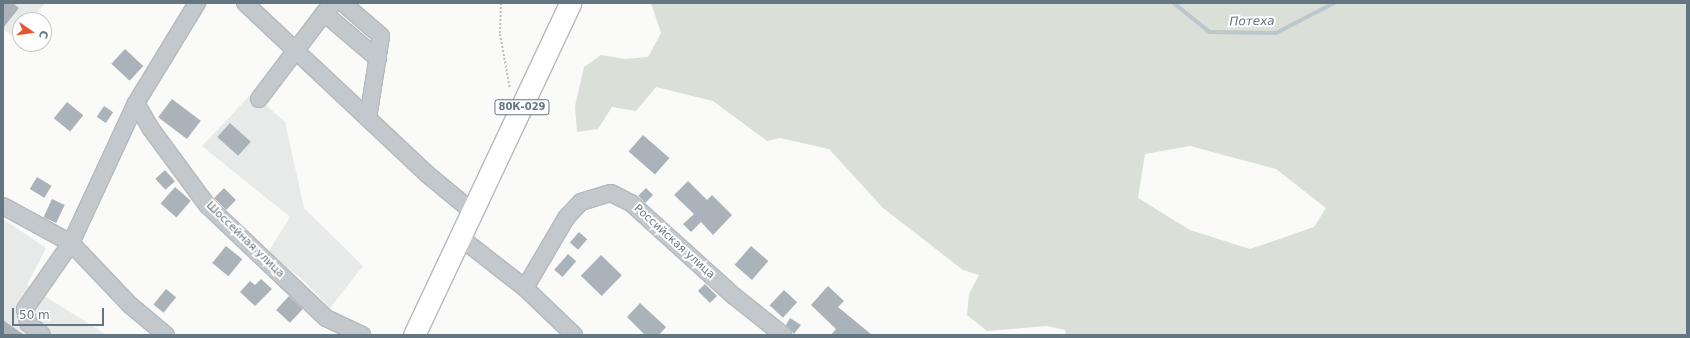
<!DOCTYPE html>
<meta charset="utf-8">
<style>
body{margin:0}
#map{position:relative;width:1690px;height:338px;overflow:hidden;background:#fafaf8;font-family:"DejaVu Sans",sans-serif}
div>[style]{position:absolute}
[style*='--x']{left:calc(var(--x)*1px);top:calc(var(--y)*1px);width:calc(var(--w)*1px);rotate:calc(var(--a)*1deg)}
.built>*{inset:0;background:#e8e9e9}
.green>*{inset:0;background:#dadfd7}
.stream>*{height:3.5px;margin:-1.75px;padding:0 1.75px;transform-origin:1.75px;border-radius:1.75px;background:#bbc7cb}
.building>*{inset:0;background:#aab3b9;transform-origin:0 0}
.path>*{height:2px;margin-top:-1px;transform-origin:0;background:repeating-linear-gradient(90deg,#bbbfc2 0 2px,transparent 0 4px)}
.roads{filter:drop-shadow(1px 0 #b5babe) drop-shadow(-1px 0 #b5babe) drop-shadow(0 1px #b5babe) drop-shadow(0 -1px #b5babe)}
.minor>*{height:16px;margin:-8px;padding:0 8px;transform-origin:8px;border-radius:8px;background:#c3c8cc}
.major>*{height:21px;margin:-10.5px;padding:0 10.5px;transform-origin:10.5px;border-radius:10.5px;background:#fff}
span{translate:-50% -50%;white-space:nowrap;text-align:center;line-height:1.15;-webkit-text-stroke:4px #fff;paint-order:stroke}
.shield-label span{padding:1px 3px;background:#fff;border:1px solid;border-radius:3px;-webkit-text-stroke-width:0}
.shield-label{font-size:10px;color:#657683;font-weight:700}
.street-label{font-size:11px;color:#657683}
.water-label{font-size:12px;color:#60757c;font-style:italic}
.frame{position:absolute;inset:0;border:4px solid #657683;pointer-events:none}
.north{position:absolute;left:12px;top:12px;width:40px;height:40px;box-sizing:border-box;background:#fff;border:1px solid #c1c8cd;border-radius:50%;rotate:103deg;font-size:11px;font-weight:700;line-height:16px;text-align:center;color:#657683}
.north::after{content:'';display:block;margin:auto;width:14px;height:18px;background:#e4572e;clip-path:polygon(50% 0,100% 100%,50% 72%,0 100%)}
.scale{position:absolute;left:12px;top:308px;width:92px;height:18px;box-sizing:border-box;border:2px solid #657683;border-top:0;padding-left:5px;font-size:12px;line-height:14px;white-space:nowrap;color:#657683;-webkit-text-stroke:3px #fff;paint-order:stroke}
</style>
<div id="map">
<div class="built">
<i style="clip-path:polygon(3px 3px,45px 3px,31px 20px,20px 20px,20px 34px,16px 39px,3px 29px)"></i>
<i style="clip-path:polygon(253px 92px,259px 99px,285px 122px,304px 208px,363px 266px,330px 308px,304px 281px,268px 252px,290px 217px,202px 146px)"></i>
<i style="clip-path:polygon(3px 219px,46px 248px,27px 285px,107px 335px,3px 335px)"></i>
</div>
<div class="green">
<i style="clip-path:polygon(evenodd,651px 3px,1687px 3px,1687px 335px,1066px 335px,1065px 330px,1047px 326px,987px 331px,967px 315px,969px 294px,979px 275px,963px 270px,883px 208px,829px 149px,780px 138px,767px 141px,713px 101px,656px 87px,636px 111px,612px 107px,598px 129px,577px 132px,575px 106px,584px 67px,601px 55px,625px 59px,648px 57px,661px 33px,651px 3px,1190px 146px,1276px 169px,1326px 208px,1314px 227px,1250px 249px,1190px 230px,1138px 198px,1145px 154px,1190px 146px)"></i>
</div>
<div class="stream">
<i style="--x:1174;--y:3;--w:46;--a:38.9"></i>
<i style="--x:1210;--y:32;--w:66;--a:0.9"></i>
<i style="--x:1276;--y:33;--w:65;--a:-27.3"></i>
</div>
<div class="building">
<i style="clip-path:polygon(3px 3px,13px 3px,19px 8px,3px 28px)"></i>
<i style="left:125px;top:49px;width:25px;height:20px;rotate:43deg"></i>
<i style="left:172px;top:99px;width:36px;height:23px;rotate:37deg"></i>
<i style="left:67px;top:102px;width:21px;height:21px;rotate:39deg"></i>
<i style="left:104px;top:106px;width:11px;height:13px;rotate:34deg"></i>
<i style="left:230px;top:123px;width:28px;height:19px;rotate:42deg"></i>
<i style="left:643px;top:135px;width:35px;height:22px;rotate:41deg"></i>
<i style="left:165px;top:170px;width:15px;height:13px;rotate:48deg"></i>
<i style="left:37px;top:177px;width:17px;height:14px;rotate:31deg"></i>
<i style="clip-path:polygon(688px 181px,707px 200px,712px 195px,732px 215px,713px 235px,701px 222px,691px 232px,683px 224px,694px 214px,674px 195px)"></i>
<i style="left:175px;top:187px;width:21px;height:22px;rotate:41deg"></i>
<i style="left:224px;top:188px;width:17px;height:14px;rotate:45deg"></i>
<i style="left:646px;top:188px;width:10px;height:11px;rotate:45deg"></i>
<i style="left:52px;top:199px;width:14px;height:20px;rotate:25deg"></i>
<i style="left:579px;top:232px;width:11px;height:14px;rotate:41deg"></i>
<i style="left:226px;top:246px;width:21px;height:22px;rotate:39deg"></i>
<i style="left:751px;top:246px;width:23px;height:25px;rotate:41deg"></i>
<i style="left:568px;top:254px;width:11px;height:21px;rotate:41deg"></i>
<i style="left:601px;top:255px;width:29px;height:29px;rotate:44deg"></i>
<i style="clip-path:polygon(261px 279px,272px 289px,255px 306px,240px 292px,250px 281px,255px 285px)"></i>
<i style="left:705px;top:284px;width:17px;height:10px;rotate:45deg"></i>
<i style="clip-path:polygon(828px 286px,844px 301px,838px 307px,872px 335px,831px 335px,836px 329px,811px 305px)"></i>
<i style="left:166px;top:289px;width:13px;height:20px;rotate:39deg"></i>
<i style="left:784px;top:290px;width:18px;height:21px;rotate:43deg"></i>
<i style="left:289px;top:296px;width:19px;height:19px;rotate:43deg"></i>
<i style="clip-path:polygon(640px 303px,666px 327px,659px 335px,645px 335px,627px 317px)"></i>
<i style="clip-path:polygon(790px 318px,801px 325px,794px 334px,786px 325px)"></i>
<i style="clip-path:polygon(3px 320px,24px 335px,3px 335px)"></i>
</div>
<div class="path">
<i style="--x:501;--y:3;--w:31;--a:92"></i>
<i style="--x:500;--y:34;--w:56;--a:79.7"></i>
</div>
<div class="roads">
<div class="minor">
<i style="--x:245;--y:3;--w:250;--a:43.2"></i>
<i style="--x:427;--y:174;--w:60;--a:39.6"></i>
<i style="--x:343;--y:3;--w:50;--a:41"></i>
<i style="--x:381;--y:36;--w:83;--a:99"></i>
<i style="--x:324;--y:13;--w:71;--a:40.4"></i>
<i style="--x:259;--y:99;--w:108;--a:-52.9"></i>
<i style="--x:324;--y:13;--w:13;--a:-48"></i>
<i style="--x:136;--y:103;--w:30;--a:60"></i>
<i style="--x:151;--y:129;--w:94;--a:53.6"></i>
<i style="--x:207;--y:205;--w:164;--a:43.5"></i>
<i style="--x:326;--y:318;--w:40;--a:25"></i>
<i style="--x:3;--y:206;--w:77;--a:28.6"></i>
<i style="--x:71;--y:243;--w:86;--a:46.4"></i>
<i style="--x:130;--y:305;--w:47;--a:39.8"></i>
<i style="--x:461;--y:238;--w:81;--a:38"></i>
<i style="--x:525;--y:288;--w:68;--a:43.8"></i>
<i style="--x:525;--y:288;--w:81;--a:-59.6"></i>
<i style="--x:566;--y:218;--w:22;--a:-47"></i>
<i style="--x:581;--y:202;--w:31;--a:-17"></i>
<i style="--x:611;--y:193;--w:22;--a:27"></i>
<i style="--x:631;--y:203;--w:139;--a:42.1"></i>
<i style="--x:734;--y:296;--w:63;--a:38.5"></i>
<i style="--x:42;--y:335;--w:18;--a:-139"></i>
<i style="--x:28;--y:323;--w:14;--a:-102"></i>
<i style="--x:25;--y:309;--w:80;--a:-55.1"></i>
<i style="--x:71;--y:243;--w:154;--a:-65.1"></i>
<i style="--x:136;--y:103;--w:117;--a:-58.6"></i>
</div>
<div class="major">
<i style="--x:414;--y:335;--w:367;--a:-64.8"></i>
</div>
</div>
<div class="shield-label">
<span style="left:522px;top:107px">80К-029</span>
</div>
<div class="street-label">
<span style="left:245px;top:240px;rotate:44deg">Шоссейная улица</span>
<span style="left:674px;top:242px;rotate:42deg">Российская улица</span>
</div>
<div class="water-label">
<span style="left:1252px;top:22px;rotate:-1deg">Потеха</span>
</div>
<div class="frame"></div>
<div class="north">С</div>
<div class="scale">50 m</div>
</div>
